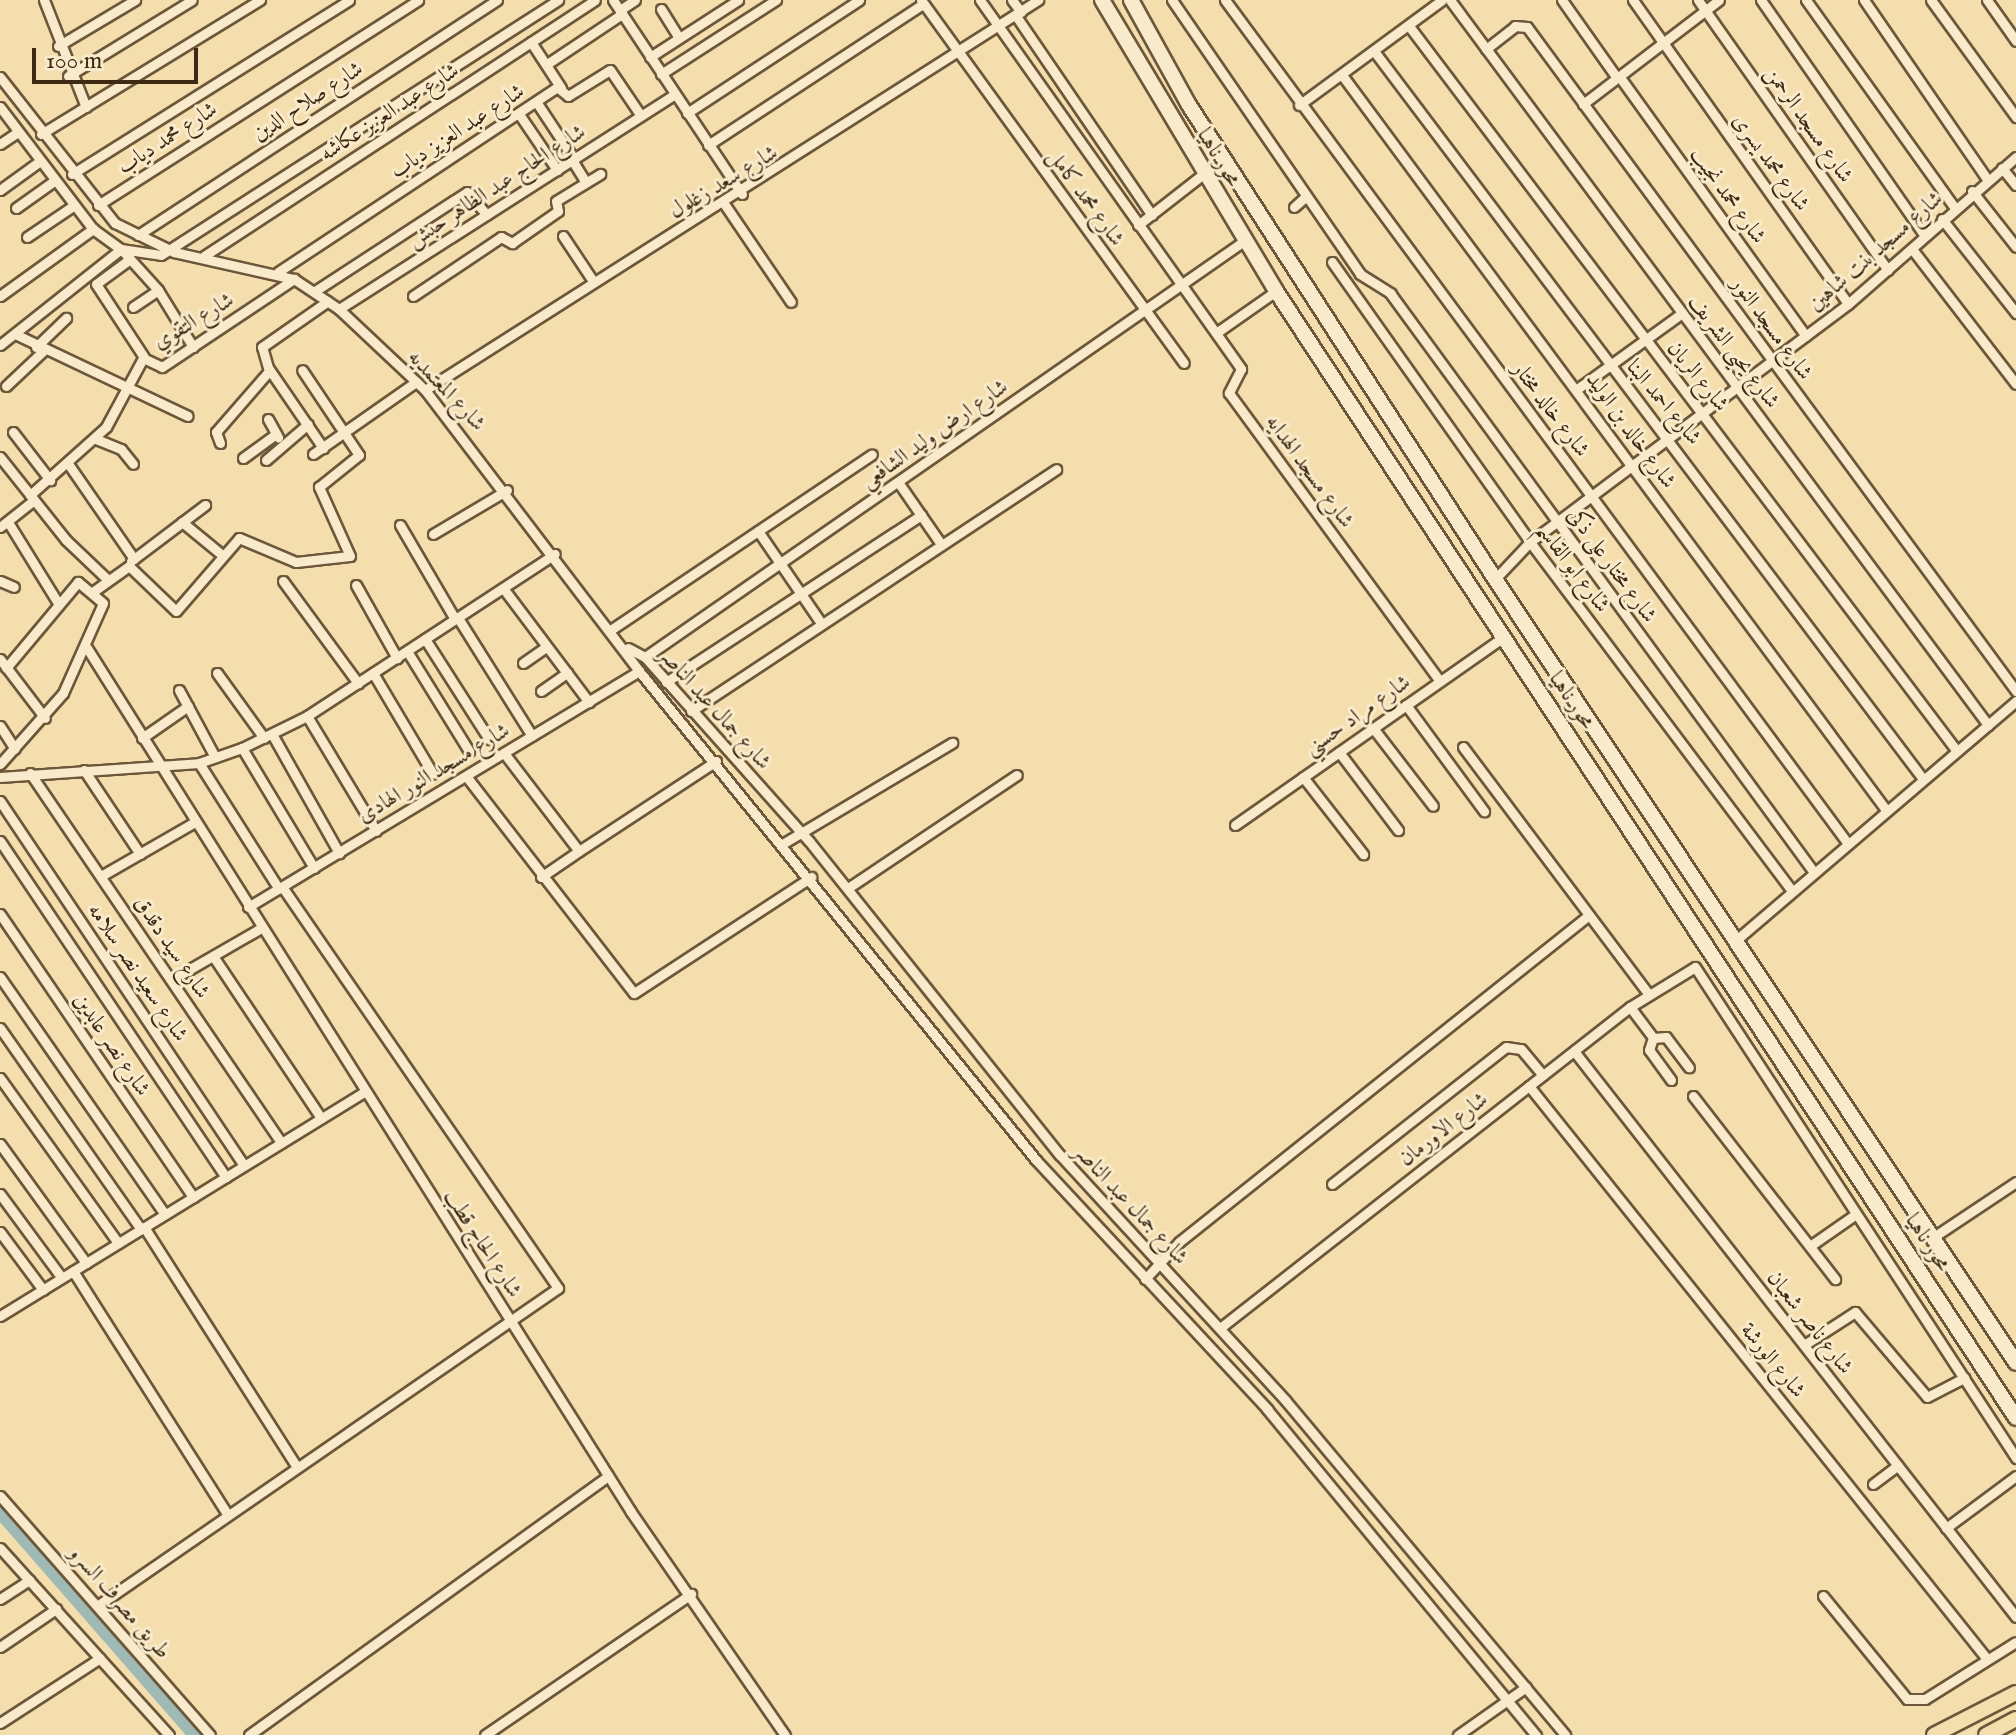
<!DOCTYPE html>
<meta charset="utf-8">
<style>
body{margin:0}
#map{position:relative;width:2016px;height:1735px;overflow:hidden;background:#f4dead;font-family:"IM FELL English",Amiri,serif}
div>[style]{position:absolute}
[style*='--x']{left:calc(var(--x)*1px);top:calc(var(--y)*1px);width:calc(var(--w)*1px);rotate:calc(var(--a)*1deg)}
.canal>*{height:12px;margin:-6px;padding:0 6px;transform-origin:6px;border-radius:6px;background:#9fbab4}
.roads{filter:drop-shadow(2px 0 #6c573a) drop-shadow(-2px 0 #6c573a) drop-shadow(0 2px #6c573a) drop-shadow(0 -2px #6c573a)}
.street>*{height:9px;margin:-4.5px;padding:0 4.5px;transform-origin:4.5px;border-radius:4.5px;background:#f8eaca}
.secondary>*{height:14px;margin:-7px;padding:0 7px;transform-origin:7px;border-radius:7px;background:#f8eaca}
.primary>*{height:14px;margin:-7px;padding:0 7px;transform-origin:7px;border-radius:7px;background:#f4dead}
span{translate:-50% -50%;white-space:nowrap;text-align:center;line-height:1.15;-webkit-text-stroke:6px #f8eaca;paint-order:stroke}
.street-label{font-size:22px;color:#3e2a14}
.scale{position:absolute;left:32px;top:48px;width:166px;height:36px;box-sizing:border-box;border:4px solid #3e2a14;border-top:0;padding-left:10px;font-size:24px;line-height:28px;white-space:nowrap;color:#3e2a14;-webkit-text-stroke:6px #f8eaca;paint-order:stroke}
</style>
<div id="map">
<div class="canal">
<i style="--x:0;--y:1513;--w:295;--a:48.9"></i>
</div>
<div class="roads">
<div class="street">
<i style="--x:44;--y:0;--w:115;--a:68.6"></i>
<i style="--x:613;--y:0;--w:233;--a:56.4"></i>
<i style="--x:921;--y:0;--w:448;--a:54.1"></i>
<i style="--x:980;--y:0;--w:452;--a:54.7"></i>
<i style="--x:1241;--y:369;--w:27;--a:117"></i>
<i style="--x:1229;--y:393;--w:356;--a:53.8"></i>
<i style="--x:1012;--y:0;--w:15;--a:53"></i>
<i style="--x:1172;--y:0;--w:332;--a:55.5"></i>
<i style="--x:1360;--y:274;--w:36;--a:32"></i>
<i style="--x:1390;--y:293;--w:716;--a:53.8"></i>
<i style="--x:1225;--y:0;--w:1045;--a:53.56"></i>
<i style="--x:1450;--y:0;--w:903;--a:53.42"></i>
<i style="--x:1562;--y:0;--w:95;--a:54.8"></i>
<i style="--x:1633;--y:0;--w:372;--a:54.7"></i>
<i style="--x:1698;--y:0;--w:330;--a:54.9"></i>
<i style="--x:1761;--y:0;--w:287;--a:55.2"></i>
<i style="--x:1806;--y:0;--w:254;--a:54.4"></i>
<i style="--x:1864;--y:0;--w:217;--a:55.5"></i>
<i style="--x:1931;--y:0;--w:145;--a:54"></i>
<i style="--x:1987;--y:0;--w:50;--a:54.7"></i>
<i style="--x:661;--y:9;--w:34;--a:58"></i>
<i style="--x:620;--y:10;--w:18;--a:-34"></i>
<i style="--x:1016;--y:16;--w:241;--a:55.7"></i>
<i style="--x:1409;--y:26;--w:909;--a:52.92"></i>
<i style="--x:531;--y:42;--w:55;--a:56.9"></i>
<i style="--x:58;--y:46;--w:90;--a:-30.9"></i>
<i style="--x:1486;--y:49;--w:37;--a:-38"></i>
<i style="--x:1515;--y:26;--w:12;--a:5"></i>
<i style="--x:1527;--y:27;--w:825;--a:53.63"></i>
<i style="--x:1374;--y:51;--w:912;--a:52.98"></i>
<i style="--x:650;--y:57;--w:105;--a:-32.9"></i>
<i style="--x:547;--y:64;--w:90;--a:-33.7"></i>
<i style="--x:661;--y:74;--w:137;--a:-32.8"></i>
<i style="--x:1342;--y:75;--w:914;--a:53.49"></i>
<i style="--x:68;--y:76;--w:145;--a:-31.5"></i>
<i style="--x:1619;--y:76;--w:320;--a:54.3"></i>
<i style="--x:0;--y:77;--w:186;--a:51.8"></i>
<i style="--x:115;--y:223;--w:66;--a:26.2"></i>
<i style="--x:174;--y:252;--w:123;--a:12.7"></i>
<i style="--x:294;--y:279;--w:54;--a:33.7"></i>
<i style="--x:339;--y:309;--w:118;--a:43.3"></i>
<i style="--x:425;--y:390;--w:353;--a:52.7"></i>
<i style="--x:639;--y:671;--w:630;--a:50.93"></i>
<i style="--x:1036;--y:1160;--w:340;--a:47.1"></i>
<i style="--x:1267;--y:1409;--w:423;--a:50.5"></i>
<i style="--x:537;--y:103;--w:67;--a:56.5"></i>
<i style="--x:1583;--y:104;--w:171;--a:-37.4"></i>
<i style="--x:1299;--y:105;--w:177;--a:-36.3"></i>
<i style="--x:0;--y:107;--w:153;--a:52.7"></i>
<i style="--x:93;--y:229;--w:34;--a:36"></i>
<i style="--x:121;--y:249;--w:40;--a:8.5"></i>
<i style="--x:161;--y:255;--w:472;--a:-32.7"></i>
<i style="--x:687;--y:113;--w:206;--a:-33.3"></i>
<i style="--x:519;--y:114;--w:68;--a:55.8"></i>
<i style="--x:41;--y:134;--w:257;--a:-31.5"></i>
<i style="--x:0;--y:144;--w:22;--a:-34"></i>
<i style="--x:708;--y:145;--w:257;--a:-33.3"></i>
<i style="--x:572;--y:160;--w:26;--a:58"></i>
<i style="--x:2002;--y:168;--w:22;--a:51"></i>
<i style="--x:72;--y:174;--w:327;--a:-32.1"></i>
<i style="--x:0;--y:190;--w:49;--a:-35.9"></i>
<i style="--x:1972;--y:191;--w:71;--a:51.8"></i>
<i style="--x:98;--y:205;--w:380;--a:-32.6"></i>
<i style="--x:725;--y:205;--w:117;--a:55.8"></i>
<i style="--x:1294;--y:207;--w:13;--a:-42"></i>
<i style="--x:16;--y:208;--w:47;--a:-35.4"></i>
<i style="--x:1942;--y:219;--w:120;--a:51.8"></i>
<i style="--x:1138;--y:225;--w:81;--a:-38"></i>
<i style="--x:138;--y:235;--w:429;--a:-33.2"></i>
<i style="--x:563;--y:236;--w:54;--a:56.3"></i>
<i style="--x:27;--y:237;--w:55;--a:-34"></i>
<i style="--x:1912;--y:249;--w:170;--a:52.4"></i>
<i style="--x:204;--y:256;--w:467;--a:-33.2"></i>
<i style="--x:130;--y:259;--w:42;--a:143.7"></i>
<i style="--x:96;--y:284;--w:87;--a:56.7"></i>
<i style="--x:1332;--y:262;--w:343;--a:54.7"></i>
<i style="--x:1530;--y:542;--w:434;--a:53.1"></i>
<i style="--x:278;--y:272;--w:335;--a:-33.5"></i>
<i style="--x:557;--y:87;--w:14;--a:39"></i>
<i style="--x:568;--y:96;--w:49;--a:-31.8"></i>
<i style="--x:610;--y:70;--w:55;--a:56"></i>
<i style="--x:315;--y:291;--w:181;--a:-33.1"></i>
<i style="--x:467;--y:192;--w:30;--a:49"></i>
<i style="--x:0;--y:296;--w:115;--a:-35.8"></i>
<i style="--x:413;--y:296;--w:106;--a:-33.8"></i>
<i style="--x:501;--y:237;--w:13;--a:29"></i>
<i style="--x:512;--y:243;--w:56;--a:-34.8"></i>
<i style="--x:558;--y:211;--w:10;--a:-101"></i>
<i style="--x:556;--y:201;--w:52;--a:-31.5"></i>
<i style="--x:133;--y:307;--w:30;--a:-34"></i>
<i style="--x:339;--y:309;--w:399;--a:-32.6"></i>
<i style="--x:1216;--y:333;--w:73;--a:-35"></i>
<i style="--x:15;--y:334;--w:191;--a:25.4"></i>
<i style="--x:0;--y:345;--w:154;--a:-38.4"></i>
<i style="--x:121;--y:249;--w:55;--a:47.9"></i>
<i style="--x:158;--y:290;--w:67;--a:58.4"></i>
<i style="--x:36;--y:347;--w:42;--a:-44"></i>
<i style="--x:269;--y:369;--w:96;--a:55.6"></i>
<i style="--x:6;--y:386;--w:51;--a:-43.4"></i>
<i style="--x:1577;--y:389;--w:130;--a:-35.9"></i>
<i style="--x:425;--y:390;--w:727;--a:-32.47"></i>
<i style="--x:268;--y:419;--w:21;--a:61"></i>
<i style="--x:13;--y:432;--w:61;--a:52.4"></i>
<i style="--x:96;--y:439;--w:27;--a:22"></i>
<i style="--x:121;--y:449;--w:19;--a:51"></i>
<i style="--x:220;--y:443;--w:12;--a:-110"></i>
<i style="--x:216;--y:432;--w:81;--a:-49"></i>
<i style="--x:269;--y:371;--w:25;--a:-106"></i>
<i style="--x:262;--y:347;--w:80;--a:-34.9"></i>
<i style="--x:313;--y:454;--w:126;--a:-35"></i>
<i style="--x:0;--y:457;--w:106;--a:51.5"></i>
<i style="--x:66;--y:540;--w:58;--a:43.6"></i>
<i style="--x:243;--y:458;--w:41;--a:-36"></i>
<i style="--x:266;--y:460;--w:55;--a:-40.6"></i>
<i style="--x:69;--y:465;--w:114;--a:55.3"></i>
<i style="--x:898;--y:482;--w:75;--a:55.3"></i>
<i style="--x:30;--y:495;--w:102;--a:-41.8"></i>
<i style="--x:106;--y:427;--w:78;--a:-61.8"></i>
<i style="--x:143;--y:358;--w:21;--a:25"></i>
<i style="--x:162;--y:367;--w:159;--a:-33.7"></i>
<i style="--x:8;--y:522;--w:95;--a:58.3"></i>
<i style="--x:182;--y:522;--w:52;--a:39.5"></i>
<i style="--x:400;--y:525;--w:109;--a:59.7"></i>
<i style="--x:0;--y:527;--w:43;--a:-38.5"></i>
<i style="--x:758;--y:531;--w:112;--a:55.6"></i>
<i style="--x:433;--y:534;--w:86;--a:-30.7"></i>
<i style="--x:131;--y:561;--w:93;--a:-37.1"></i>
<i style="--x:1495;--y:579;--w:51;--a:-46.6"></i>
<i style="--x:1530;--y:542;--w:397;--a:-36.8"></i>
<i style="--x:1848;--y:304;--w:223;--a:-41.2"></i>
<i style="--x:0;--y:581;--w:15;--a:23"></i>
<i style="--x:283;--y:581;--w:127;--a:53.7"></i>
<i style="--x:356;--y:585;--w:84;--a:60.7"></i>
<i style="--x:503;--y:588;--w:143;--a:53"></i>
<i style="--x:94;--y:591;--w:43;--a:-35.5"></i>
<i style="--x:129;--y:566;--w:65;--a:43.8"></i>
<i style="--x:176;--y:611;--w:96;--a:-49.2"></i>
<i style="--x:239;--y:538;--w:62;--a:22.8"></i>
<i style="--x:296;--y:562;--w:54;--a:-6.3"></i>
<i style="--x:350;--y:556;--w:76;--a:-114.2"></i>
<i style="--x:319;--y:487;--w:51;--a:-38.7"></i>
<i style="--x:359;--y:455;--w:102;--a:-123.8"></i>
<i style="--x:458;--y:618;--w:139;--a:57.9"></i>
<i style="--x:612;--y:629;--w:313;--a:-33.9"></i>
<i style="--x:425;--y:639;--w:119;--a:57.4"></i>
<i style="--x:87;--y:648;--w:1021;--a:57.8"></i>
<i style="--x:631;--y:1512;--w:271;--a:55.4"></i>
<i style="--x:628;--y:648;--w:19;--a:28"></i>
<i style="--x:645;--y:657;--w:246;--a:48.3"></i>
<i style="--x:809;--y:841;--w:401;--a:51.4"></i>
<i style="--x:1059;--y:1154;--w:335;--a:47.4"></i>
<i style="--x:1286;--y:1401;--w:435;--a:50.1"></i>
<i style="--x:407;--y:651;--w:118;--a:58.2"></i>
<i style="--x:645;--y:657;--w:729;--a:-34.78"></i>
<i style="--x:0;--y:659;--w:74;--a:52.7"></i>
<i style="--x:523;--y:663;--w:28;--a:-35"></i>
<i style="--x:217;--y:673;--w:80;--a:54.1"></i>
<i style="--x:373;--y:673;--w:117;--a:59.3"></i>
<i style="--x:666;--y:682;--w:305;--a:-33.2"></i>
<i style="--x:179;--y:690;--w:76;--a:61.8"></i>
<i style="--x:541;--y:691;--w:32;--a:-35"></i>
<i style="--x:1406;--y:705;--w:132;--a:53.7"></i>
<i style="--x:691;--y:711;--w:438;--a:-33.5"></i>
<i style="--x:307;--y:716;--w:134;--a:59"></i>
<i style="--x:0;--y:726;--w:27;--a:57"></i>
<i style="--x:1373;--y:728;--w:98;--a:52.4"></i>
<i style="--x:272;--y:734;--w:137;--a:60.6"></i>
<i style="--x:142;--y:738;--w:56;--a:-34.8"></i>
<i style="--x:1463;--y:747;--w:310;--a:53.1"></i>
<i style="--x:242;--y:748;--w:140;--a:59"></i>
<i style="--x:1339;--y:752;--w:98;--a:52.9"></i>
<i style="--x:504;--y:753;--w:123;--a:52.6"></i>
<i style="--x:579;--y:851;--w:164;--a:-33.3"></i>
<i style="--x:199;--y:763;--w:149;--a:57.6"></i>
<i style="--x:0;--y:764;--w:95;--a:-48.4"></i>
<i style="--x:63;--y:693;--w:98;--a:-66"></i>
<i style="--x:103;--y:603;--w:33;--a:-140"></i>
<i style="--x:78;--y:582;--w:112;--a:129.9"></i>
<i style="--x:84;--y:770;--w:101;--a:56.3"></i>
<i style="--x:30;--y:773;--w:447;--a:55.8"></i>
<i style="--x:466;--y:776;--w:274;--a:52.3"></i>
<i style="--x:634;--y:993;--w:212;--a:-33.2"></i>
<i style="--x:0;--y:777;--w:199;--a:-4"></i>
<i style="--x:199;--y:763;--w:46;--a:-19.2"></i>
<i style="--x:242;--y:748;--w:72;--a:-26.2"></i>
<i style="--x:307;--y:716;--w:296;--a:-33.2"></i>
<i style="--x:1303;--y:777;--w:98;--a:52.1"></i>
<i style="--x:0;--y:801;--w:438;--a:56.2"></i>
<i style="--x:1235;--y:825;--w:326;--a:-35"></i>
<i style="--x:0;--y:841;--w:405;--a:56.1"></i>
<i style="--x:784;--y:843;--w:196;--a:-30.8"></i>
<i style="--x:101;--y:876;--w:108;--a:-29.9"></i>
<i style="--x:541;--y:877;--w:46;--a:-34.4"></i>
<i style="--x:848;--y:888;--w:203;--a:-33.8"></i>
<i style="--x:248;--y:907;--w:457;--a:-31.1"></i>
<i style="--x:0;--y:914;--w:343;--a:55.7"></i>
<i style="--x:1735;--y:941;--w:370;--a:-40.5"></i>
<i style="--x:213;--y:956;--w:195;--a:56.3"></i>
<i style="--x:0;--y:977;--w:289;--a:55.2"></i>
<i style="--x:171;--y:980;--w:104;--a:-30"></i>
<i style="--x:1630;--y:1007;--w:39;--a:53"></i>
<i style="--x:0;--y:1028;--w:246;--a:55"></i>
<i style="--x:1574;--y:1051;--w:718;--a:52.01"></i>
<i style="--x:0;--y:1078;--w:203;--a:54.4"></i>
<i style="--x:1671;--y:1080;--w:37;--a:-126"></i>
<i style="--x:1649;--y:1050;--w:13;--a:-72"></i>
<i style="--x:1653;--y:1038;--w:13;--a:-4"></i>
<i style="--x:1666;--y:1037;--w:38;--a:53"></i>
<i style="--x:1529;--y:1086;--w:734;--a:51.36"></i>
<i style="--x:1693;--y:1096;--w:232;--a:52.2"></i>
<i style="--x:0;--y:1144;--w:147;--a:54.1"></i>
<i style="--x:1332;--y:1184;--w:221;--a:-38.2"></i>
<i style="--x:1506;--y:1047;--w:15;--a:8"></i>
<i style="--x:1521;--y:1049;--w:34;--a:50"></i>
<i style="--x:0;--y:1194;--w:104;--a:53.6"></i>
<i style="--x:144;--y:1227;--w:285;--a:57.5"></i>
<i style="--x:0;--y:1232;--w:72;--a:53.4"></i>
<i style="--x:1932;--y:1238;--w:101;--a:-33.7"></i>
<i style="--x:1810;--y:1246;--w:56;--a:-34.8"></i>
<i style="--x:73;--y:1271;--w:289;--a:57.6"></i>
<i style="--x:1145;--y:1279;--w:50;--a:-47.4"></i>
<i style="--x:1179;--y:1242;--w:524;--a:-38.57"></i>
<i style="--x:0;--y:1316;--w:427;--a:-31.6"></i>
<i style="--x:1220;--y:1328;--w:521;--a:-38.06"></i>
<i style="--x:1630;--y:1007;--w:76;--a:-31.6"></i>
<i style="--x:1695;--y:967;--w:587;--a:56.82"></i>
<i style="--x:1804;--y:1345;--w:61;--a:-32.9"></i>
<i style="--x:1855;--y:1312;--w:111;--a:49.7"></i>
<i style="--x:1927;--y:1397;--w:42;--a:-27.2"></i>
<i style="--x:1873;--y:1484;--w:31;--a:-37"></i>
<i style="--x:0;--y:1496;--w:318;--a:48.7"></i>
<i style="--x:1946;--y:1528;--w:87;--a:-36.6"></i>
<i style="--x:0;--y:1548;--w:252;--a:47.9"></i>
<i style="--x:1823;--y:1596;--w:133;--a:50.8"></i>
<i style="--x:1907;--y:1699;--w:18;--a:0"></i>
<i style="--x:1925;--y:1699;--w:107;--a:-32.1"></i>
<i style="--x:0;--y:1599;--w:35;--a:-33"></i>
<i style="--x:97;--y:1606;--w:560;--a:-34.6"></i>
<i style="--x:558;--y:1288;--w:487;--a:-124.5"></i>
<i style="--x:0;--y:1647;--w:68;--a:-34.2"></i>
<i style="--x:0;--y:1723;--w:119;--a:-33"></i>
<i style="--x:249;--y:1735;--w:443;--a:-35.8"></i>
<i style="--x:485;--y:1735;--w:250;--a:-34.4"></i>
<i style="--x:1458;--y:1735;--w:83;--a:-35.2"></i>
</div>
<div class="secondary">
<i style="--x:1102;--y:0;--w:339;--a:59.1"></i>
<i style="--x:1276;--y:291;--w:1348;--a:56.71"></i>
<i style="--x:1131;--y:0;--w:120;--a:61.1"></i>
<i style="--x:1189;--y:105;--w:564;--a:57.15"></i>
<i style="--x:1495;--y:579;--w:941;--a:56.39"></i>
</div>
<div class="primary">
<i style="--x:1934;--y:1735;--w:92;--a:-27.1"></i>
<i style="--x:1986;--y:1735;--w:34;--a:-28"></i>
</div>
</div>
<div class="street-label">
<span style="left:308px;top:102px;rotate:-33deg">شارع صلاح الدين</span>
<span style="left:390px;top:113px;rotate:-33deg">شارع عبد العزيز عكاشه</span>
<span style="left:1808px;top:125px;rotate:55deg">شارع مسجد الرحمن</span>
<span style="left:458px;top:132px;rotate:-33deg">شارع عبد العزيز دياب</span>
<span style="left:168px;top:139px;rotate:-33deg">شارع محمد دياب</span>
<span style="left:1218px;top:158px;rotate:59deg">محور ناهيا</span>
<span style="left:1770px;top:163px;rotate:54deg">شارع محمد يسرى</span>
<span style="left:724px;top:183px;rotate:-31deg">شارع سعد زغلول</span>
<span style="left:497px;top:187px;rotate:-33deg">شارع الحاج عبد الظاهر حبش</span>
<span style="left:1727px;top:196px;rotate:54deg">شارع محمد نجيب</span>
<span style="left:1085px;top:198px;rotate:54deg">شارع محمد كامل</span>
<span style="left:1876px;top:252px;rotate:-41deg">شارع مسجد بنت شاهين</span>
<span style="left:194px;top:322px;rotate:-31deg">شارع التقوي</span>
<span style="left:1771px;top:329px;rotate:54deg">شارع مسجد النور</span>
<span style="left:1733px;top:352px;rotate:53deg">شارع يحيى الشريف</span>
<span style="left:1697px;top:377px;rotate:51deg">شارع الريان</span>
<span style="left:446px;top:391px;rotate:47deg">شارع المعتمديه</span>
<span style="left:1663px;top:403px;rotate:50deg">شارع احمد البنا</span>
<span style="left:1550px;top:410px;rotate:53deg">شارع خالد مختار</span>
<span style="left:1630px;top:431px;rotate:54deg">شارع خالد بن الوليد</span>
<span style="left:935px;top:435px;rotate:-35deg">شارع ارض وليد الشافعي</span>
<span style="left:1309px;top:472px;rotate:54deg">شارع مسجد الهدايه</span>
<span style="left:1611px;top:566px;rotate:54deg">شارع مختار على ذكى</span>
<span style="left:1572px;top:568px;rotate:53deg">شارع ابو القاسم</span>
<span style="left:1571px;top:701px;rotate:56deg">محور ناهيا</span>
<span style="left:714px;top:709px;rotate:48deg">شارع جمال عبد الناصر</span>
<span style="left:1358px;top:716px;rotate:-35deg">شارع مراد حسني</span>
<span style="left:434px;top:774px;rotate:-31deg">شارع مسجد النور الهادى</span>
<span style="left:171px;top:948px;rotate:56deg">شارع سيد دقدق</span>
<span style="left:137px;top:973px;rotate:56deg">شارع سعيد نصر سلامه</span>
<span style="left:111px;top:1045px;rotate:56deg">شارع نصر عابدين</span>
<span style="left:1444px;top:1130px;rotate:-38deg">شارع الاورمان</span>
<span style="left:1130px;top:1205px;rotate:47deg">شارع جمال عبد الناصر</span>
<span style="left:1927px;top:1243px;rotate:57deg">محور ناهيا</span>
<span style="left:482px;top:1244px;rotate:57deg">شارع الحاج قطب</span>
<span style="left:1809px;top:1323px;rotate:52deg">شارع ناصر شعبان</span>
<span style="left:1772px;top:1361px;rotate:51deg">شارع الورشة</span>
<span style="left:119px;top:1603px;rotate:49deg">طريق مصرف السرو</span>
</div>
<div class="scale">100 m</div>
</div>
